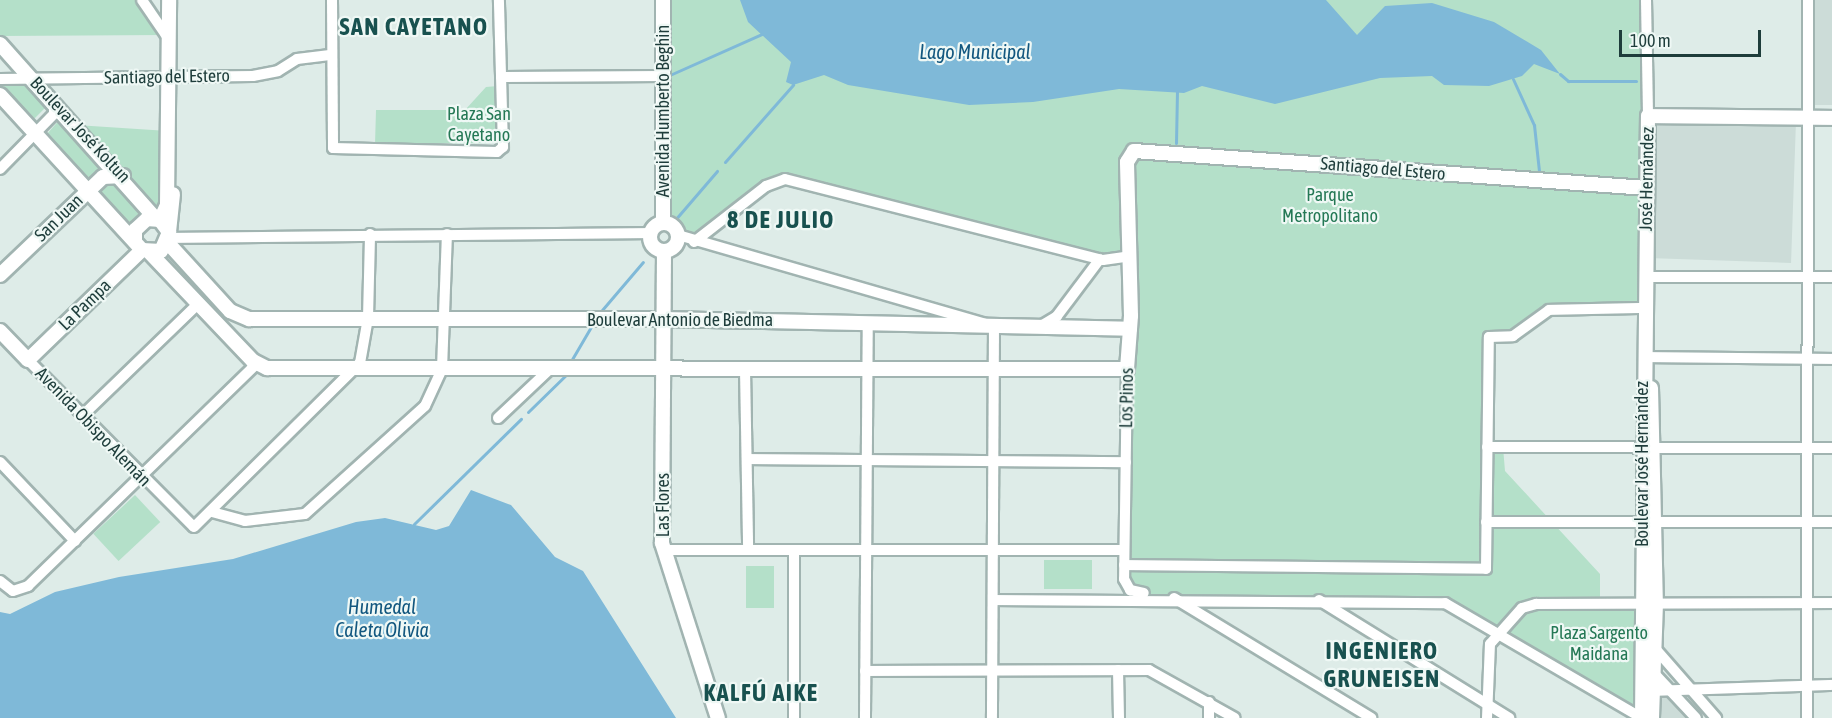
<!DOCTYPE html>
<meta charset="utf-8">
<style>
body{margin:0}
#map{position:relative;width:1832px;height:718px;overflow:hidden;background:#deece8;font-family:"Asap Condensed",sans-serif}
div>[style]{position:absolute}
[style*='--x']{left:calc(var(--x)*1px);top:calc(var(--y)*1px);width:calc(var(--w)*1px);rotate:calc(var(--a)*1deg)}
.built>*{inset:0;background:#ccdcd8;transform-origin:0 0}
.green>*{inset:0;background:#b4e0c9;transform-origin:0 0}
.water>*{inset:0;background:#7fb9d8}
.stream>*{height:3px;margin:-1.5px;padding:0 1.5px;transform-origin:1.5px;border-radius:1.5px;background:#7fb9d8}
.roads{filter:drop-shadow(2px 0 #a1b4b1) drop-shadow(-2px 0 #a1b4b1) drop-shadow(0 2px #a1b4b1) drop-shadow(0 -2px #a1b4b1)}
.street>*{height:10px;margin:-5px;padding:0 5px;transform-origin:5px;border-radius:5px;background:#fff}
.secondary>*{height:14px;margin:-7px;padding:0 7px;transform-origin:7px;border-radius:7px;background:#fff}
.secondary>.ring{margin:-7px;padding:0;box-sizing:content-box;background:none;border:14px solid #fff;border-radius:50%}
span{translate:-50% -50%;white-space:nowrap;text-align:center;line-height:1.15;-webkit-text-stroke:4.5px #eff8f5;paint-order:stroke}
.street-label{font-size:18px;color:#1e3d3b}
.park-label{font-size:18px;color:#247855}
.water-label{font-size:20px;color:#12577f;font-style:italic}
.district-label{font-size:24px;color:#18514f;font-weight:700;letter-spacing:1.5px}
.scale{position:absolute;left:1619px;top:30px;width:142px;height:27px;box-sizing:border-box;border:3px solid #1e3d3b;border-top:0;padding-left:8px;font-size:18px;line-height:21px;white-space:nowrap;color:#1e3d3b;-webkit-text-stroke:4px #eff8f5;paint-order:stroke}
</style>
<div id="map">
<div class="built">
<i style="left:1813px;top:0;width:19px;height:105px"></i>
<i style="left:1796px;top:121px;width:142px;height:143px;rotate:92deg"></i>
<i style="clip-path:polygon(1665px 695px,1671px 699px,1690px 718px,1655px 718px,1658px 697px)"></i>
</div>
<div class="green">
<i style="clip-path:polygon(0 0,142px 0,165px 35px,0 36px)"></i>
<i style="clip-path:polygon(663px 0,1646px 0,1646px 308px,1549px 310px,1513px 336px,1489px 337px,1487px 446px,1503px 447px,1505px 471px,1600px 574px,1600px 604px,1640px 604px,1642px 718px,1445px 603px,1173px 598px,1136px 592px,1125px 584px,1130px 257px,1103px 260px,775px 181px,699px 241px,676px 231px,667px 223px)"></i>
<i style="clip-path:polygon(28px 81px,49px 104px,33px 120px,0 86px)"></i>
<i style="clip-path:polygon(498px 86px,498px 140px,493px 143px,375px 144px,376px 110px,465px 110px,486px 87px)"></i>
<i style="clip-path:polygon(62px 117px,103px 164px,94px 177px,87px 178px,46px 135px)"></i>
<i style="clip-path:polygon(76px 125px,168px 131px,169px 232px)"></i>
<i style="clip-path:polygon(111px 179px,146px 209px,131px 225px,101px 192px)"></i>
<i style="left:135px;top:495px;width:37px;height:57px;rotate:47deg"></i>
<i style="left:1092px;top:560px;width:29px;height:48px;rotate:90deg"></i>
<i style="left:746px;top:566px;width:28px;height:42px"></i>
</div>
<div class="water">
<i style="clip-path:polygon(740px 0,1326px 0,1357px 35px,1385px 6px,1432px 3px,1494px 22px,1541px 50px,1560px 74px,1534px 64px,1522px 76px,1489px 86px,1444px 85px,1432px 76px,1380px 78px,1275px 104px,1202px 86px,1184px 93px,1119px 89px,1033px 102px,969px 105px,848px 85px,824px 75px,793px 85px,786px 82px,791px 62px,748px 22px)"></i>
<i style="clip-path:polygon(471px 490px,511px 505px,555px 557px,583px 571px,676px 718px,0 718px,0 612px,10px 614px,55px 592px,119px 577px,233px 559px,356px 522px,385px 518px,436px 530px,449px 526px)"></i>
</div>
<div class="stream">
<i style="--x:672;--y:74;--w:98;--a:-24"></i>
<i style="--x:1560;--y:74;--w:11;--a:41"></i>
<i style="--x:1568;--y:81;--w:68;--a:0"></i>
<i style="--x:1513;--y:79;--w:51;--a:65.5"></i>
<i style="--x:1534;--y:125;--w:46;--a:83.8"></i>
<i style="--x:1176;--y:143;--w:51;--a:-88.9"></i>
<i style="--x:725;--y:162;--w:103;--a:-48.6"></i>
<i style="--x:674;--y:221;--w:66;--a:-49.3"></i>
<i style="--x:602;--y:310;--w:63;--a:-49.5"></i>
<i style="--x:571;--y:361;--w:42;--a:-59.7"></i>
<i style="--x:528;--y:412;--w:54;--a:-44.3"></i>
<i style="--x:414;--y:524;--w:150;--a:-44.5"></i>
</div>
<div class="roads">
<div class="street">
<i style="--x:142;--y:0;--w:46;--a:55.6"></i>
<i style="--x:332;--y:0;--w:148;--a:89.6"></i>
<i style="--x:333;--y:148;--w:164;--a:1.4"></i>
<i style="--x:497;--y:152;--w:8;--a:-40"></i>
<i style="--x:503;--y:147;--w:147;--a:-91.6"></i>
<i style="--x:1646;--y:0;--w:116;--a:89"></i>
<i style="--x:501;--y:77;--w:161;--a:-0.4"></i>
<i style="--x:0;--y:79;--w:253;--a:-0.7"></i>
<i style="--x:253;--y:76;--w:25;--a:-11"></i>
<i style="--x:278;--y:71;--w:22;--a:-32"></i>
<i style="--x:297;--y:59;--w:33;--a:-7"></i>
<i style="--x:0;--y:169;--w:77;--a:-45.5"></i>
<i style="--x:54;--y:114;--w:12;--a:-90"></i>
<i style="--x:678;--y:235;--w:329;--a:16.1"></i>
<i style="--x:994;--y:326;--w:392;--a:90.3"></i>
<i style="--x:169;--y:238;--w:481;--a:-0.6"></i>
<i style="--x:694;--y:242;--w:91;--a:-37.9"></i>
<i style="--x:766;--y:186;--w:20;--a:-20"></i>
<i style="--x:785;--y:179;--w:328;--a:14.3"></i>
<i style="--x:1103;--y:260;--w:27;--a:-8"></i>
<i style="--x:1646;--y:277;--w:186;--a:0"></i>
<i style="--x:1039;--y:327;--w:21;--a:-31"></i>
<i style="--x:1057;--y:316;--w:71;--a:-53"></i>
<i style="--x:1645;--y:357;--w:187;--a:0.6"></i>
<i style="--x:28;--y:360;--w:235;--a:45.2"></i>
<i style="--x:194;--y:527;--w:233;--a:-44.7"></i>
<i style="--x:360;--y:363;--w:46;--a:-79.9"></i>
<i style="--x:368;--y:318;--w:84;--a:-88.6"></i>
<i style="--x:745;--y:369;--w:180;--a:89"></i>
<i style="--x:1127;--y:369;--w:210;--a:90.8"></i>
<i style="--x:1124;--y:579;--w:13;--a:61"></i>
<i style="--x:1130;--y:590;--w:14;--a:12"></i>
<i style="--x:83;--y:415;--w:161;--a:-44"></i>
<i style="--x:498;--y:418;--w:73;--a:-43.3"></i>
<i style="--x:1487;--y:447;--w:345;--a:0.2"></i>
<i style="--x:748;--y:459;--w:378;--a:0.5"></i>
<i style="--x:0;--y:462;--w:109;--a:46.5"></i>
<i style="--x:212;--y:512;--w:34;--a:15"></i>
<i style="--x:245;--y:521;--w:60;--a:-6.7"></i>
<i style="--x:305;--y:514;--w:161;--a:-42"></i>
<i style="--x:425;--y:406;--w:41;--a:-65.3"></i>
<i style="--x:442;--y:369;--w:135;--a:-87.9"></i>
<i style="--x:1486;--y:522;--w:346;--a:0"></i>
<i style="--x:663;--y:550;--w:461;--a:0"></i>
<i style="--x:794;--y:551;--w:167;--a:90"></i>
<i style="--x:1124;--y:565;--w:362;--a:0.6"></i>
<i style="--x:1486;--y:569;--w:232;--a:-89.3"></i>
<i style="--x:1489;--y:337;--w:24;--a:-2"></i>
<i style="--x:1513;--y:336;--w:44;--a:-35.8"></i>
<i style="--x:1549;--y:310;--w:97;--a:-1.2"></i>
<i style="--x:0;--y:581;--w:16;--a:38"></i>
<i style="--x:13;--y:591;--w:16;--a:-18"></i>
<i style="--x:28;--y:586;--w:318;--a:-44.2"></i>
<i style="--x:1174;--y:598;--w:231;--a:31.3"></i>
<i style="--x:995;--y:600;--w:450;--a:0.4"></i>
<i style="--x:1445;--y:603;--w:228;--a:30.3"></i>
<i style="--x:1319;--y:600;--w:224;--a:31.8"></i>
<i style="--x:1653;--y:646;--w:96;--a:48.8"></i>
<i style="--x:1650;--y:669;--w:67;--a:46.8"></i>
<i style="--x:1118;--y:670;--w:48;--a:88.8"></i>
<i style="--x:865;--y:671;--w:284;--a:-0.2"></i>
<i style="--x:1149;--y:670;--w:98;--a:29.2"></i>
<i style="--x:1647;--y:691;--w:185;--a:-1.9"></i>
<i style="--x:1209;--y:702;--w:16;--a:90"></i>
<i style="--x:865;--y:718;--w:396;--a:-89.6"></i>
<i style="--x:1487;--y:718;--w:74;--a:-87.7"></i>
<i style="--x:1490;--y:644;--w:48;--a:-48.4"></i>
<i style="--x:1522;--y:608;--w:15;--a:-16"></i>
<i style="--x:1536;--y:604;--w:296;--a:-0.2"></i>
<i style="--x:1807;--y:718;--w:718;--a:-89.92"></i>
</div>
<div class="secondary">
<i style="--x:663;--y:0;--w:223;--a:90"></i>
<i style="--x:0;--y:44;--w:234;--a:48.3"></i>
<i style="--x:0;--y:95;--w:210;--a:47.5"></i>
<i style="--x:142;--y:250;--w:19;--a:3"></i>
<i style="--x:161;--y:251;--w:21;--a:-67"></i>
<i style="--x:169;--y:232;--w:15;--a:-127"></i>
<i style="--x:160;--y:220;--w:13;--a:-176"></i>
<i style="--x:147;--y:219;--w:16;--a:137"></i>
<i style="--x:135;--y:230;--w:11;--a:90"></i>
<i style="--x:160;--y:220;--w:17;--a:-65"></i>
<i style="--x:167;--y:205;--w:205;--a:-89.4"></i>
<i class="ring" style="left:650px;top:223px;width:14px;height:14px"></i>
<i style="--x:169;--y:232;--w:38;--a:-84"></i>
<i style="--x:168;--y:243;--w:92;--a:47.6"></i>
<i style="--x:230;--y:311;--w:21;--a:23"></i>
<i style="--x:249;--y:319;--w:414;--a:0"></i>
<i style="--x:663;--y:319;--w:467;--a:1.2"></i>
<i style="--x:664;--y:251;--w:292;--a:90.4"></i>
<i style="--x:662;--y:543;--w:184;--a:72.3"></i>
<i style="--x:150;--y:253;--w:149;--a:46.4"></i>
<i style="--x:253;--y:361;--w:16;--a:27"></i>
<i style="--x:267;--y:368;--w:860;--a:0.07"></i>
<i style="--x:1127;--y:369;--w:53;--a:-85.7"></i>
<i style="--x:1131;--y:316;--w:154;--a:-91.5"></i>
<i style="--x:1127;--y:162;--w:13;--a:-58"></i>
<i style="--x:1134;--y:151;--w:514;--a:4.13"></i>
<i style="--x:0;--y:275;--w:142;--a:-43.6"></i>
<i style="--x:103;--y:177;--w:20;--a:-3"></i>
<i style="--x:0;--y:331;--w:40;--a:46"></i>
<i style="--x:28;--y:360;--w:158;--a:-44"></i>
<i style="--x:1651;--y:388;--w:215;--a:88.7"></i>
<i style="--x:1656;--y:603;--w:115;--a:92"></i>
<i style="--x:1642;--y:718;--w:602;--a:-89.43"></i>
<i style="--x:1648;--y:116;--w:184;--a:0.6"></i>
</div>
</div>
<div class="street-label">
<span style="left:167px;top:77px;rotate:-1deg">Santiago del Estero</span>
<span style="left:663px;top:111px;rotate:-90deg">Avenida Humberto Beghin</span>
<span style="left:80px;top:130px;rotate:47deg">Boulevar José Koltun</span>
<span style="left:1383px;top:169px;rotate:5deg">Santiago del Estero</span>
<span style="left:1647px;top:179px;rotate:-89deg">José Hernández</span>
<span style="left:59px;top:218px;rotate:-44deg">San Juan</span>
<span style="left:85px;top:305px;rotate:-44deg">La Pampa</span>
<span style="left:680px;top:320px">Boulevar Antonio de Biedma</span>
<span style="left:1127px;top:398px;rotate:-89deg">Los Pinos</span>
<span style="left:93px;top:427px;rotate:46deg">Avenida Obispo Alemán</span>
<span style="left:1642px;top:464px;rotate:-90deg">Boulevar José Hernández</span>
<span style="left:663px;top:505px;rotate:-90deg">Las Flores</span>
</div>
<div class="park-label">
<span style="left:479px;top:125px">Plaza San<br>Cayetano</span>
<span style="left:1330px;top:206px">Parque<br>Metropolitano</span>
<span style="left:1599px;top:644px">Plaza Sargento<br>Maidana</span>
</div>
<div class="water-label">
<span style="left:975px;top:51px">Lago Municipal</span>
<span style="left:382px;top:618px">Humedal<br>Caleta Olivia</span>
</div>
<div class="district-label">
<span style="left:414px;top:27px">SAN CAYETANO</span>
<span style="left:781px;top:220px">8 DE JULIO</span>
<span style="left:1382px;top:665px">INGENIERO<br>GRUNEISEN</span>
<span style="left:761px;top:693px">KALFÚ AIKE</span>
</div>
<div class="scale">100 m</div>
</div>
